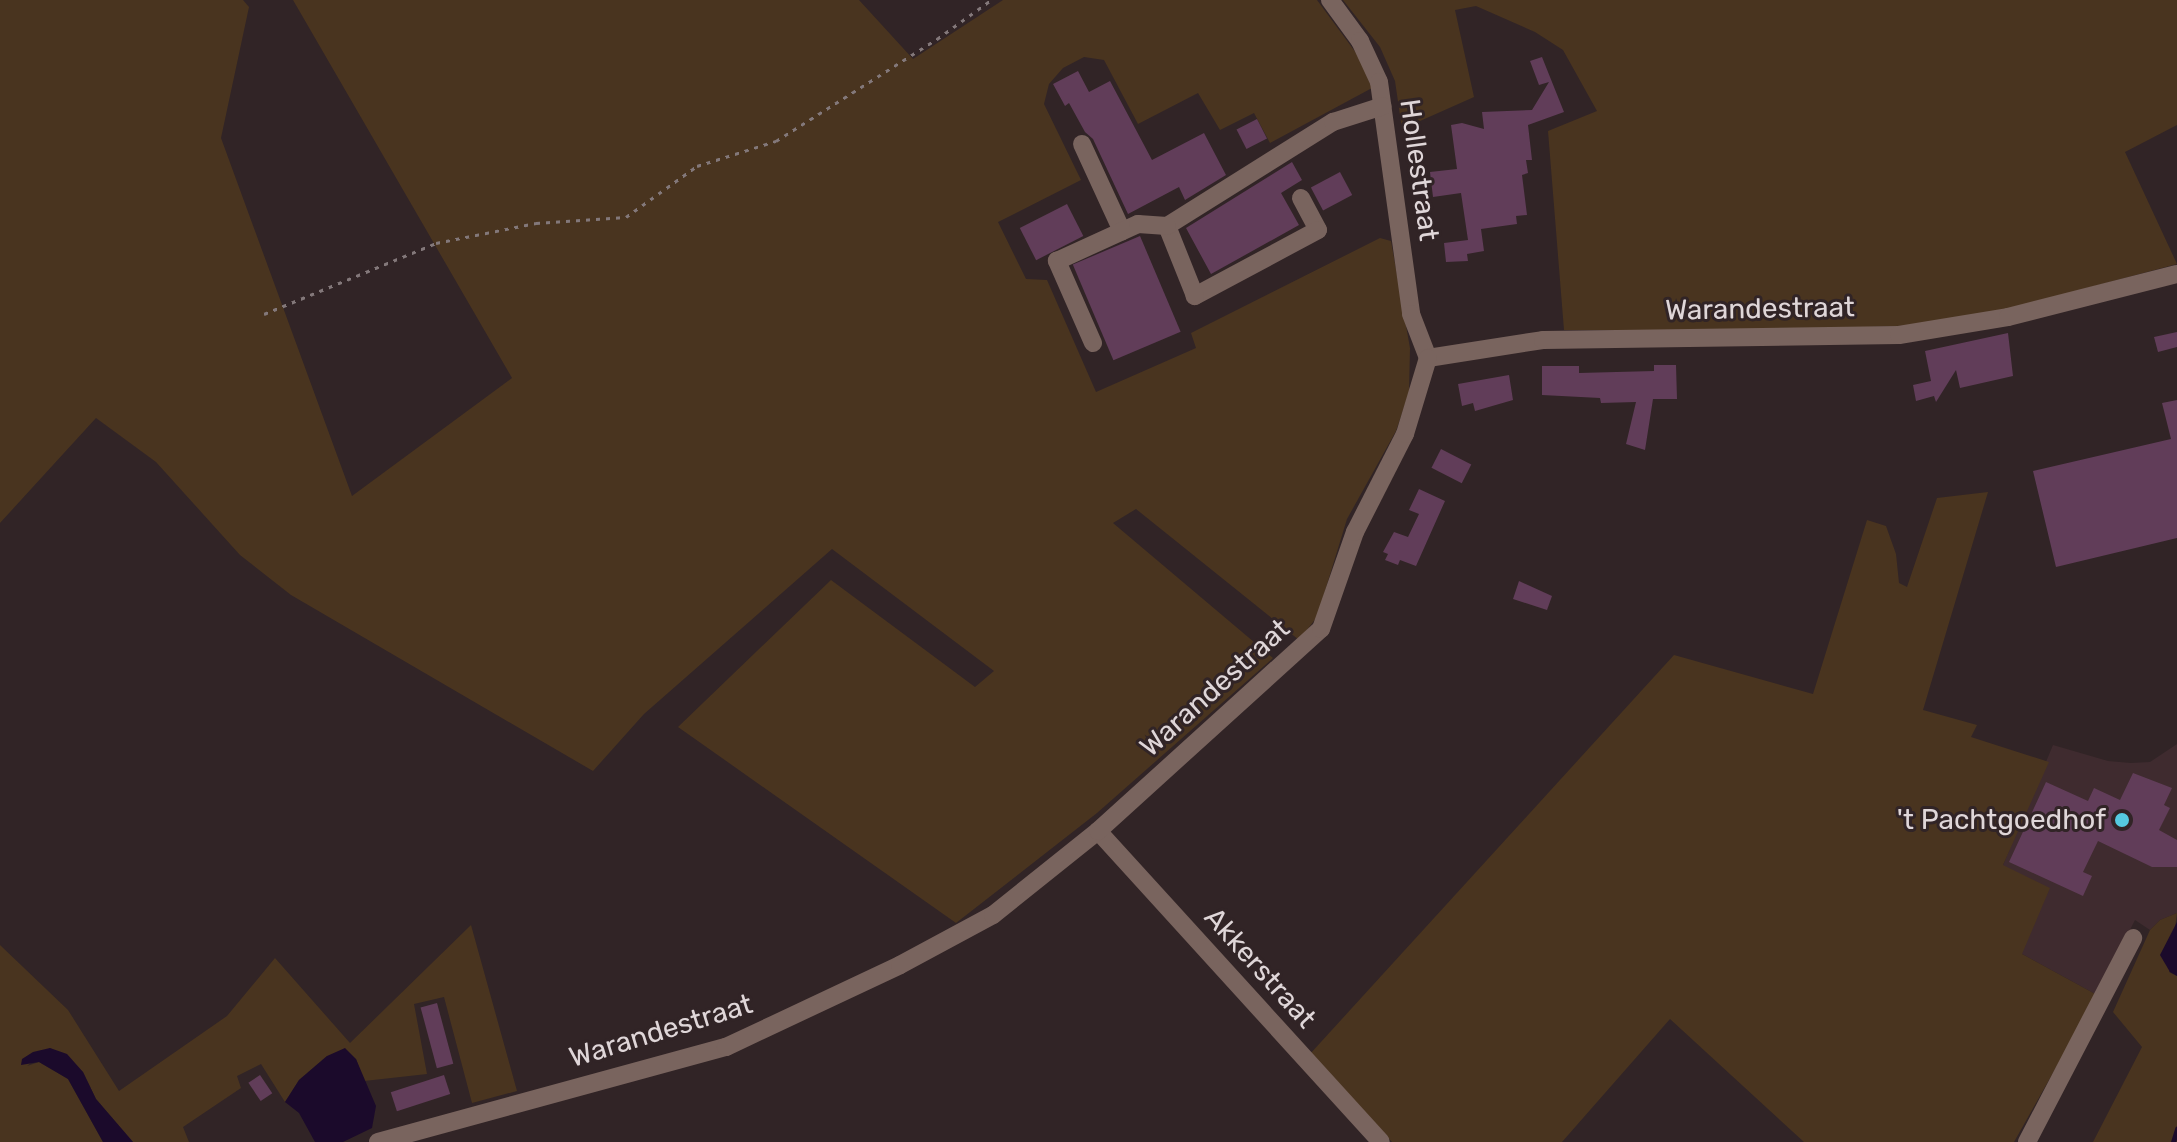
<!DOCTYPE html>
<style>
body{margin:0}
#map{position:relative;width:2177px;height:1142px;overflow:hidden;background:#312426;font-family:Rubik,sans-serif}
div>[style]{position:absolute}
[style*='--x']{left:calc(var(--x)*1px);top:calc(var(--y)*1px);width:calc(var(--w)*1px);rotate:calc(var(--a)*1deg)}
.built>*{inset:0;background:#3f2b2f}
.green>*{inset:0;background:#49341f}
.water>*{inset:0;background:#1b0a2b}
.stream>*{height:5px;margin:-2.5px;padding:0 2.5px;transform-origin:2.5px;border-radius:2.5px;background:#1b0a2b}
.building>*{inset:0;background:#613d59;transform-origin:0 0}
.path>*{height:3px;margin-top:-1.5px;transform-origin:0;background:repeating-linear-gradient(90deg,#83787a 0 4px,transparent 0 10px)}
.minor>*{height:18px;margin:-9px;padding:0 9px;transform-origin:9px;border-radius:9px;background:#79645e}
.dots>*{width:22px;height:22px;translate:-50% -50%;box-sizing:border-box;border:4px solid #312426;border-radius:50%}
span{translate:-50% -50%;white-space:nowrap;text-align:center;line-height:1.15;-webkit-text-stroke:6px #312426;paint-order:stroke}
.street-label{font-size:28px;color:#dfd6d8}
.poi-label{font-size:28px;color:#dfd6d8}
.right{translate:-100% -50%;text-align:right}
</style>
<div id="map">
<div class="built">
<i style="clip-path:polygon(2177px 744px,2177px 913px,2160px 920px,2150px 930px,2135px 920px,2097px 995px,2022px 954px,2003px 865px,2053px 745px,2108px 761px,2131px 763px,2150px 762px)"></i>
</div>
<div class="green">
<i style="clip-path:polygon(0 0,243px 0,249px 7px,221px 138px,352px 496px,512px 378px,293px 0,859px 0,913px 59px,1003px 0,1317px 0,1359px 57px,1372px 88px,1270px 143px,1254px 113px,1220px 130px,1198px 93px,1138px 124px,1104px 60px,1084px 57px,1063px 68px,1049px 84px,1044px 104px,1081px 180px,998px 222px,1026px 279px,1047px 280px,1096px 392px,1196px 348px,1191px 333px,1380px 238px,1391px 241px,1410px 348px,1409px 392px,1396px 431px,1347px 519px,1317px 617px,1299px 640px,1136px 509px,1113px 523px,1273px 658px,1097px 813px,956px 923px,678px 727px,831px 580px,975px 687px,994px 671px,832px 549px,644px 714px,593px 771px,291px 595px,240px 555px,156px 462px,96px 418px,0 523px)"></i>
<i style="clip-path:polygon(1343px 0,2177px 0,2177px 125px,2125px 152px,2177px 264px,2009px 309px,1924px 325px,1781px 330px,1564px 330px,1548px 131px,1597px 111px,1563px 50px,1535px 32px,1476px 6px,1455px 10px,1474px 97px,1402px 129px,1395px 81px,1380px 47px)"></i>
<i style="clip-path:polygon(1988px 492px,1923px 710px,1977px 725px,1971px 737px,2049px 762px,2003px 865px,2050px 888px,2022px 954px,2097px 995px,2014px 1142px,1804px 1142px,1670px 1019px,1562px 1142px,1392px 1142px,1310px 1054px,1674px 655px,1813px 694px,1867px 520px,1886px 526px,1896px 554px,1899px 583px,1907px 587px,1937px 498px)"></i>
<i style="clip-path:polygon(2177px 913px,2169px 972px,2177px 976px,2177px 1142px,2093px 1142px,2142px 1047px,2113px 1012px,2150px 930px,2160px 920px)"></i>
<i style="clip-path:polygon(471px 925px,517px 1091px,472px 1103px,444px 997px,414px 1004px,427px 1074px,364px 1081px,356px 1059px,327px 1056px,299px 1080px,285px 1102px,261px 1064px,237px 1076px,241px 1088px,183px 1127px,189px 1142px,133px 1142px,96px 1099px,83px 1072px,50px 1048px,27px 1066px,39px 1062px,68px 1079px,103px 1142px,0 1142px,0 945px,68px 1010px,119px 1091px,227px 1016px,275px 958px,350px 1043px)"></i>
</div>
<div class="water">
<i style="clip-path:polygon(2177px 922px,2177px 976px,2170px 972px,2160px 955px)"></i>
<i style="clip-path:polygon(50px 1048px,67px 1054px,83px 1072px,96px 1099px,133px 1142px,103px 1142px,68px 1079px,39px 1062px,21px 1065px,22px 1059px,33px 1052px)"></i>
<i style="clip-path:polygon(345px 1048px,356px 1059px,376px 1106px,372px 1128px,343px 1142px,315px 1142px,299px 1113px,285px 1102px,299px 1080px,327px 1056px)"></i>
</div>
<div class="stream">
<i style="--x:2173;--y:1142;--w:14;--a:-73"></i>
</div>
<div class="building">
<i style="clip-path:polygon(1542px 57px,1564px 112px,1528px 125px,1532px 160px,1526px 160px,1528px 173px,1522px 175px,1527px 215px,1516px 216px,1517px 224px,1481px 229px,1484px 251px,1467px 254px,1468px 261px,1446px 262px,1444px 243px,1468px 240px,1461px 193px,1433px 197px,1430px 172px,1457px 169px,1451px 125px,1462px 123px,1484px 129px,1482px 112px,1532px 110px,1549px 82px,1539px 85px,1530px 61px)"></i>
<i style="clip-path:polygon(1078px 71px,1089px 92px,1110px 81px,1152px 160px,1204px 133px,1226px 175px,1185px 200px,1179px 187px,1128px 214px,1093px 139px,1085px 132px,1069px 103px,1065px 106px,1053px 84px)"></i>
<i style="left:1257px;top:119px;width:22px;height:23px;rotate:63deg"></i>
<i style="clip-path:polygon(1292px 162px,1302px 180px,1281px 193px,1299px 225px,1211px 274px,1186px 228px)"></i>
<i style="left:1340px;top:172px;width:26px;height:33px;rotate:62deg"></i>
<i style="left:1067px;top:204px;width:36px;height:53px;rotate:63deg"></i>
<i style="left:1140px;top:236px;width:104px;height:73px;rotate:67deg"></i>
<i style="clip-path:polygon(2177px 332px,2177px 347px,2158px 352px,2154px 337px)"></i>
<i style="clip-path:polygon(2008px 333px,2013px 376px,1960px 388px,1956px 370px,1936px 402px,1934px 396px,1916px 401px,1913px 385px,1931px 381px,1925px 351px)"></i>
<i style="clip-path:polygon(1654px 365px,1676px 365px,1677px 399px,1653px 399px,1645px 450px,1626px 444px,1636px 402px,1601px 403px,1600px 398px,1542px 395px,1542px 366px,1579px 366px,1579px 373px,1654px 371px)"></i>
<i style="clip-path:polygon(1509px 375px,1513px 400px,1475px 411px,1473px 403px,1462px 406px,1458px 384px)"></i>
<i style="clip-path:polygon(2177px 400px,2177px 538px,2056px 567px,2033px 471px,2171px 439px,2162px 403px)"></i>
<i style="left:1441px;top:449px;width:34px;height:21px;rotate:27deg"></i>
<i style="clip-path:polygon(1419px 489px,1445px 501px,1416px 566px,1400px 560px,1398px 565px,1385px 560px,1388px 554px,1383px 552px,1394px 532px,1408px 537px,1419px 514px,1409px 510px)"></i>
<i style="clip-path:polygon(1519px 581px,1552px 596px,1547px 610px,1513px 599px)"></i>
<i style="clip-path:polygon(2133px 773px,2172px 788px,2164px 805px,2170px 808px,2159px 830px,2177px 840px,2177px 867px,2152px 867px,2098px 841px,2083px 872px,2092px 876px,2083px 896px,2009px 862px,2046px 782px,2088px 801px,2094px 788px,2120px 800px)"></i>
<i style="left:437px;top:1003px;width:63px;height:17px;rotate:75deg"></i>
<i style="left:260px;top:1075px;width:22px;height:14px;rotate:56deg"></i>
<i style="left:444px;top:1075px;width:20px;height:56px;rotate:72deg"></i>
</div>
<div class="path">
<i style="--x:264;--y:314;--w:186;--a:-22.4"></i>
<i style="--x:436;--y:243;--w:102;--a:-11.3"></i>
<i style="--x:536;--y:223;--w:90;--a:-3.8"></i>
<i style="--x:626;--y:217;--w:87;--a:-35.7"></i>
<i style="--x:697;--y:166;--w:83;--a:-17.6"></i>
<i style="--x:776;--y:141;--w:191;--a:-32.4"></i>
<i style="--x:937;--y:39;--w:67;--a:-35.8"></i>
</div>
<div class="minor">
<i style="--x:1330;--y:0;--w:51;--a:53.8"></i>
<i style="--x:1360;--y:41;--w:45;--a:65.1"></i>
<i style="--x:1379;--y:82;--w:234;--a:82.1"></i>
<i style="--x:1411;--y:314;--w:47;--a:68.9"></i>
<i style="--x:1082;--y:144;--w:96;--a:65.3"></i>
<i style="--x:1301;--y:198;--w:36;--a:62"></i>
<i style="--x:1318;--y:230;--w:140;--a:151.8"></i>
<i style="--x:1195;--y:296;--w:75;--a:-111.8"></i>
<i style="--x:1167;--y:226;--w:196;--a:-32.1"></i>
<i style="--x:1333;--y:122;--w:52;--a:-17.7"></i>
<i style="--x:1093;--y:343;--w:90;--a:-113.7"></i>
<i style="--x:1057;--y:261;--w:89;--a:-24.6"></i>
<i style="--x:1138;--y:224;--w:29;--a:4"></i>
<i style="--x:1428;--y:358;--w:116;--a:-8.9"></i>
<i style="--x:1543;--y:340;--w:356;--a:-0.8"></i>
<i style="--x:1899;--y:335;--w:110;--a:-9.4"></i>
<i style="--x:2008;--y:317;--w:174;--a:-14.3"></i>
<i style="--x:1098;--y:831;--w:420;--a:47.7"></i>
<i style="--x:378;--y:1142;--w:361;--a:-15.3"></i>
<i style="--x:726;--y:1047;--w:192;--a:-25.2"></i>
<i style="--x:900;--y:965;--w:106;--a:-28.3"></i>
<i style="--x:993;--y:915;--w:134;--a:-38.7"></i>
<i style="--x:1098;--y:831;--w:301;--a:-42.2"></i>
<i style="--x:1321;--y:629;--w:103;--a:-70.7"></i>
<i style="--x:1355;--y:532;--w:110;--a:-63"></i>
<i style="--x:1405;--y:434;--w:79;--a:-73.2"></i>
<i style="--x:2027;--y:1142;--w:230;--a:-62.5"></i>
</div>
<div class="dots">
<i style="left:2122px;top:820px;background:#55cae0"></i>
</div>
<div class="street-label">
<span style="left:1419px;top:170px;rotate:82deg">Hollestraat</span>
<span style="left:1760px;top:309px;rotate:-1deg">Warandestraat</span>
<span style="left:1215px;top:688px;rotate:-42deg">Warandestraat</span>
<span style="left:1260px;top:968px;rotate:48deg">Akkerstraat</span>
<span style="left:661px;top:1031px;rotate:-17deg">Warandestraat</span>
</div>
<div class="poi-label">
<span class="right" style="left:2106px;top:820px">'t Pachtgoedhof</span>
</div>
</div>
